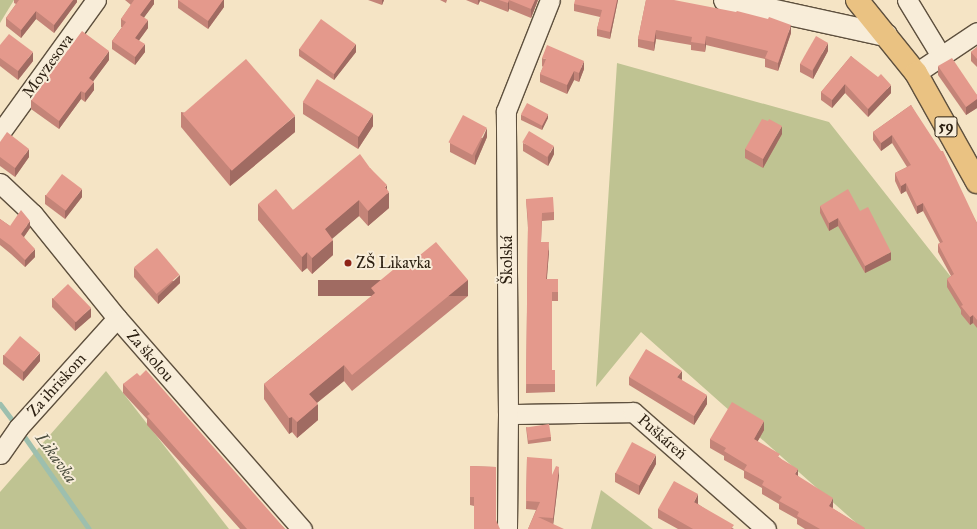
<!DOCTYPE html>
<meta charset="utf-8">
<style>
body{margin:0}
#map{position:relative;width:977px;height:529px;overflow:hidden;background:#f5e4c5;font-family:"IM FELL Great Primer",serif}
div>[style]{position:absolute}
[style*='--x']{left:calc(var(--x)*1px);top:calc(var(--y)*1px);width:calc(var(--w)*1px);rotate:calc(var(--a)*1deg)}
.green>*{inset:0;background:#bfc392}
.stream>*{height:5px;margin:-2.5px;padding:0 2.5px;transform-origin:2.5px;border-radius:2.5px;background:#9dbfae}
.roads{filter:drop-shadow(1px 0 #5e503e) drop-shadow(-1px 0 #5e503e) drop-shadow(0 1px #5e503e) drop-shadow(0 -1px #5e503e)}
.street>*{height:19px;margin:-9.5px;padding:0 9.5px;transform-origin:9.5px;border-radius:9.5px;background:#f8edd9}
.secondary>*{height:22px;margin:-11px;padding:0 11px;transform-origin:11px;border-radius:11px;background:#f8edd9}
.primary>*{height:22px;margin:-11px;padding:0 11px;transform-origin:11px;border-radius:11px;background:#eac282}
.wall>*{inset:0;background:#c48478}
.shaded-wall>*{inset:0;background:#a06b62;transform-origin:0 0}
.building>*{inset:0;background:#e4998c;transform-origin:0 0}
.dots>*{width:11px;height:11px;translate:-50% -50%;box-sizing:border-box;border:2px solid #f8edd9;border-radius:50%}
span{translate:-50% -50%;white-space:nowrap;text-align:center;line-height:1.15;-webkit-text-stroke:4px #f8edd9;paint-order:stroke}
.shield-label span{padding:1px 3px;background:#f8edd9;border:1px solid;border-radius:3px;-webkit-text-stroke-width:0}
.shield-label{font-size:15px;color:#2b1f11;font-weight:700}
.street-label{font-size:16px;color:#2b1f11}
.poi-label{font-size:16px;color:#2b1f11}
.left{translate:0 -50%;text-align:left}
.water-label{font-size:17px;color:#4d4f40;font-style:italic}
</style>
<div id="map">
<div class="green">
<i style="clip-path:polygon(0 0,14px 0,0 23px)"></i>
<i style="clip-path:polygon(617px 63px,829px 122px,977px 310px,977px 529px,863px 529px,641px 332px,596px 387px)"></i>
<i style="clip-path:polygon(106px 371px,229px 529px,0 529px,0 492px)"></i>
<i style="clip-path:polygon(601px 490px,653px 529px,591px 529px)"></i>
</div>
<div class="stream">
<i style="--x:0;--y:404;--w:26;--a:53"></i>
<i style="--x:21;--y:432;--w:118;--a:55"></i>
</div>
<div class="roads">
<div class="street">
<i style="--x:907;--y:0;--w:66;--a:58.7"></i>
<i style="--x:916;--y:73;--w:73;--a:-33.9"></i>
<i style="--x:0;--y:133;--w:164;--a:-54.2"></i>
<i style="--x:0;--y:183;--w:45;--a:43.2"></i>
<i style="--x:33;--y:214;--w:134;--a:51.1"></i>
<i style="--x:117;--y:318;--w:281;--a:48.8"></i>
<i style="--x:508;--y:414;--w:125;--a:-0.9"></i>
<i style="--x:633;--y:412;--w:177;--a:41.3"></i>
<i style="--x:0;--y:454;--w:32;--a:-55"></i>
<i style="--x:18;--y:428;--w:148;--a:-48"></i>
<i style="--x:507;--y:529;--w:115;--a:-89.5"></i>
<i style="--x:508;--y:414;--w:303;--a:-90.4"></i>
<i style="--x:506;--y:111;--w:119;--a:-68.4"></i>
</div>
<div class="secondary">
<i style="--x:725;--y:0;--w:165;--a:12.3"></i>
</div>
<div class="primary">
<i style="--x:857;--y:0;--w:94;--a:51.1"></i>
<i style="--x:916;--y:73;--w:125;--a:60.8"></i>
</div>
</div>
<div class="wall">
<i style="clip-path:polygon(14px 0,77px 0,77px 2px,54px 33px,36px 19px,21px 38px,6px 26px,6px 18px,16px 4px,14px 3px)"></i>
<i style="clip-path:polygon(125px 0,154px 0,154px 4px,144px 17px,148px 28px,139px 40px,145px 52px,135px 65px,112px 49px,112px 41px,122px 27px,121px 27px,121px 19px,131px 5px)"></i>
<i style="clip-path:polygon(178px 0,224px 0,224px 7px,208px 29px,178px 8px)"></i>
<i style="clip-path:polygon(368px 0,384px 0,382px 5px)"></i>
<i style="clip-path:polygon(440px 0,447px 0,446px 3px)"></i>
<i style="clip-path:polygon(466px 0,538px 0,531px 18px,509px 9px,508px 12px,480px 1px,478px 5px)"></i>
<i style="clip-path:polygon(618px 0,610px 39px,597px 36px,597px 29px,600px 17px,574px 11px,574px 4px)"></i>
<i style="clip-path:polygon(646px 0,791px 33px,778px 71px,765px 67px,765px 59px,706px 45px,705px 52px,691px 50px,691px 45px,656px 39px,654px 51px,638px 47px,638px 39px)"></i>
<i style="clip-path:polygon(0 45px,33px 61px,18px 80px,0 66px)"></i>
<i style="clip-path:polygon(977px 47px,977px 67px,971px 61px,971px 52px)"></i>
<i style="clip-path:polygon(299px 49px,356px 52px,334px 80px,299px 56px)"></i>
<i style="clip-path:polygon(828px 51px,813px 79px,800px 72px,800px 64px)"></i>
<i style="clip-path:polygon(851px 56px,891px 93px,868px 117px,845px 93px,832px 108px,821px 100px,821px 92px)"></i>
<i style="clip-path:polygon(542px 58px,584px 69px,579px 82px,574px 80px,567px 94px,540px 82px,540px 74px,543px 67px,542px 66px)"></i>
<i style="clip-path:polygon(109px 60px,93px 81px,94px 90px,85px 102px,81px 99px,59px 129px,31px 109px,31px 100px)"></i>
<i style="clip-path:polygon(938px 66px,977px 95px,977px 108px,966px 115px,938px 75px)"></i>
<i style="clip-path:polygon(303px 102px,373px 126px,358px 149px,303px 114px)"></i>
<i style="clip-path:polygon(911px 105px,977px 223px,977px 328px,973px 323px,970px 325px,961px 314px,961px 310px,947px 287px,947px 279px,951px 276px,938px 252px,938px 244px,940px 243px,923px 211px,917px 214px,906px 191px,901px 194px,895px 181px,895px 173px,907px 167px,892px 143px,881px 151px,873px 140px,873px 132px)"></i>
<i style="clip-path:polygon(181px 112px,295px 132px,230px 186px,181px 127px)"></i>
<i style="clip-path:polygon(521px 115px,548px 118px,542px 130px,521px 120px)"></i>
<i style="clip-path:polygon(782px 134px,763px 168px,745px 158px,745px 149px)"></i>
<i style="clip-path:polygon(487px 137px,475px 165px,450px 152px,450px 143px)"></i>
<i style="clip-path:polygon(0 142px,29px 157px,15px 177px,0 166px)"></i>
<i style="clip-path:polygon(523px 143px,554px 154px,548px 166px,523px 151px)"></i>
<i style="clip-path:polygon(370px 168px,387px 189px,389px 208px,368px 226px,359px 216px,332px 238px,333px 255px,312px 274px,307px 268px,302px 272px,258px 220px,258px 204px,293px 210px)"></i>
<i style="clip-path:polygon(45px 195px,82px 197px,65px 219px,45px 204px)"></i>
<i style="clip-path:polygon(526px 199px,554px 212px,554px 220px,542px 221px,541px 242px,549px 251px,547px 279px,558px 279px,558px 301px,552px 301px,552px 370px,555px 370px,555px 392px,526px 393px,528px 228px)"></i>
<i style="clip-path:polygon(820px 206px,860px 211px,891px 260px,865px 273px,838px 226px,829px 231px,820px 213px)"></i>
<i style="clip-path:polygon(0 219px,10px 226px,30px 228px,24px 237px,35px 257px,25px 267px,11px 254px,0 245px)"></i>
<i style="clip-path:polygon(409px 264px,468px 296px,352px 391px,344px 381px,317px 403px,318px 420px,297px 438px,292px 432px,289px 434px,264px 399px,264px 384px,371px 297px,371px 288px)"></i>
<i style="clip-path:polygon(134px 268px,180px 283px,158px 304px,134px 277px)"></i>
<i style="clip-path:polygon(52px 298px,91px 317px,75px 331px,52px 307px)"></i>
<i style="clip-path:polygon(3px 355px,40px 361px,23px 381px,3px 364px)"></i>
<i style="clip-path:polygon(140px 376px,285px 529px,240px 529px,147px 425px,147px 419px,123px 393px,123px 384px)"></i>
<i style="clip-path:polygon(629px 377px,682px 379px,681px 380px,707px 404px,694px 425px,629px 385px)"></i>
<i style="clip-path:polygon(526px 427px,551px 437px,551px 441px,528px 444px)"></i>
<i style="clip-path:polygon(764px 430px,757px 442px,780px 458px,798px 476px,833px 507px,832px 508px,865px 529px,805px 529px,797px 524px,797px 519px,779px 509px,779px 504px,762px 494px,762px 488px,744px 478px,744px 471px,724px 460px,724px 456px,710px 448px,710px 439px)"></i>
<i style="clip-path:polygon(527px 457px,552px 475px,559px 475px,553px 524px,528px 529px,536px 510px,526px 509px)"></i>
<i style="clip-path:polygon(656px 464px,639px 495px,615px 482px,615px 473px)"></i>
<i style="clip-path:polygon(470px 466px,496px 467px,474px 506px,470px 505px)"></i>
<i style="clip-path:polygon(698px 503px,698px 504px,734px 529px,678px 529px,658px 518px,658px 509px)"></i>
</div>
<div class="shaded-wall">
<i style="clip-path:polygon(73px 0,77px 0,77px 2px,54px 33px,54px 25px)"></i>
<i style="clip-path:polygon(151px 0,154px 0,154px 4px,140px 23px,140px 15px)"></i>
<i style="clip-path:polygon(223px 0,224px 0,224px 7px,208px 29px,208px 21px)"></i>
<i style="clip-path:polygon(382px 0,384px 0,382px 5px)"></i>
<i style="clip-path:polygon(478px 0,480px 0,480px 1px,478px 5px)"></i>
<i style="clip-path:polygon(509px 0,509px 9px,508px 12px,508px 3px)"></i>
<i style="clip-path:polygon(535px 0,538px 0,531px 18px,531px 9px)"></i>
<i style="clip-path:polygon(617px 0,618px 0,610px 39px,610px 32px)"></i>
<i style="clip-path:polygon(36px 11px,36px 19px,21px 38px,21px 30px)"></i>
<i style="clip-path:polygon(148px 20px,148px 28px,135px 46px,135px 38px)"></i>
<i style="clip-path:polygon(791px 25px,791px 33px,778px 71px,778px 63px)"></i>
<i style="clip-path:polygon(656px 30px,656px 39px,654px 51px,654px 42px)"></i>
<i style="clip-path:polygon(706px 36px,706px 45px,705px 52px,705px 44px)"></i>
<i style="clip-path:polygon(828px 43px,828px 51px,813px 79px,813px 70px)"></i>
<i style="clip-path:polygon(145px 44px,145px 52px,135px 65px,135px 57px)"></i>
<i style="clip-path:polygon(356px 44px,356px 52px,334px 80px,334px 73px)"></i>
<i style="clip-path:polygon(109px 51px,109px 60px,89px 87px,89px 78px)"></i>
<i style="clip-path:polygon(33px 52px,33px 61px,18px 80px,18px 71px)"></i>
<i style="clip-path:polygon(584px 61px,584px 69px,579px 82px,579px 73px)"></i>
<i style="clip-path:polygon(574px 71px,574px 80px,567px 94px,567px 85px)"></i>
<i style="clip-path:polygon(94px 82px,94px 90px,85px 102px,85px 93px)"></i>
<i style="clip-path:polygon(845px 84px,845px 93px,832px 108px,832px 100px)"></i>
<i style="clip-path:polygon(891px 85px,891px 93px,868px 117px,868px 109px)"></i>
<i style="clip-path:polygon(81px 91px,81px 99px,59px 129px,59px 121px)"></i>
<i style="clip-path:polygon(977px 99px,977px 108px,966px 115px,966px 107px)"></i>
<i style="clip-path:polygon(373px 114px,373px 126px,358px 149px,358px 137px)"></i>
<i style="clip-path:polygon(548px 114px,548px 118px,542px 130px,542px 126px)"></i>
<i style="clip-path:polygon(295px 116px,295px 132px,230px 186px,230px 170px)"></i>
<i style="clip-path:polygon(782px 126px,782px 134px,763px 168px,763px 159px)"></i>
<i style="clip-path:polygon(487px 128px,487px 137px,475px 165px,475px 156px)"></i>
<i style="clip-path:polygon(892px 135px,892px 143px,881px 151px,881px 143px)"></i>
<i style="clip-path:polygon(554px 146px,554px 154px,548px 166px,548px 157px)"></i>
<i style="clip-path:polygon(29px 149px,29px 157px,15px 177px,15px 168px)"></i>
<i style="clip-path:polygon(906px 183px,906px 191px,901px 194px,901px 186px)"></i>
<i style="clip-path:polygon(387px 185px,387px 194px,389px 192px,389px 208px,368px 226px,368px 211px)"></i>
<i style="clip-path:polygon(82px 189px,82px 197px,65px 219px,65px 211px)"></i>
<i style="clip-path:polygon(359px 200px,359px 216px,325px 245px,325px 229px)"></i>
<i style="clip-path:polygon(923px 203px,923px 211px,917px 214px,917px 206px)"></i>
<i style="clip-path:polygon(838px 218px,838px 226px,829px 231px,829px 223px)"></i>
<i style="clip-path:polygon(30px 221px,30px 228px,21px 241px,21px 234px)"></i>
<i style="clip-path:polygon(333px 240px,333px 255px,312px 274px,312px 258px)"></i>
<i style="clip-path:polygon(549px 242px,549px 251px,546px 287px,546px 279px)"></i>
<i style="clip-path:polygon(35px 249px,35px 257px,25px 267px,25px 260px)"></i>
<i style="clip-path:polygon(307px 252px,307px 268px,302px 272px,302px 257px)"></i>
<i style="clip-path:polygon(891px 252px,891px 260px,865px 273px,865px 266px)"></i>
<i style="clip-path:polygon(180px 275px,180px 283px,158px 304px,158px 296px)"></i>
<i style="left:468px;top:280px;width:16px;height:150px;rotate:90deg"></i>
<i style="clip-path:polygon(91px 308px,91px 317px,75px 331px,75px 322px)"></i>
<i style="clip-path:polygon(973px 315px,973px 323px,970px 325px,970px 317px)"></i>
<i style="clip-path:polygon(40px 353px,40px 361px,23px 381px,23px 372px)"></i>
<i style="clip-path:polygon(344px 365px,344px 381px,309px 409px,309px 394px)"></i>
<i style="clip-path:polygon(682px 371px,682px 379px,677px 386px,677px 377px)"></i>
<i style="clip-path:polygon(707px 395px,707px 404px,694px 425px,694px 416px)"></i>
<i style="clip-path:polygon(318px 404px,318px 420px,297px 438px,297px 422px)"></i>
<i style="clip-path:polygon(292px 417px,292px 432px,289px 434px,289px 418px)"></i>
<i style="clip-path:polygon(764px 421px,764px 430px,754px 448px,754px 439px)"></i>
<i style="clip-path:polygon(656px 455px,656px 464px,639px 495px,639px 486px)"></i>
<i style="clip-path:polygon(559px 467px,559px 475px,553px 526px,553px 518px)"></i>
<i style="clip-path:polygon(798px 469px,798px 478px,795px 474px)"></i>
<i style="clip-path:polygon(698px 494px,698px 503px,694px 510px,694px 502px)"></i>
<i style="clip-path:polygon(833px 498px,833px 507px,829px 515px,829px 506px)"></i>
</div>
<div class="building">
<i style="clip-path:polygon(19px 0,73px 0,54px 25px,36px 11px,21px 30px,6px 18px)"></i>
<i style="clip-path:polygon(134px 0,151px 0,140px 15px,148px 20px,135px 38px,145px 44px,135px 57px,112px 41px,126px 22px,121px 19px)"></i>
<i style="clip-path:polygon(178px 0,223px 0,208px 21px)"></i>
<i style="clip-path:polygon(499px 0,535px 0,531px 9px,509px 0,508px 3px)"></i>
<i style="clip-path:polygon(575px 0,617px 0,610px 32px,597px 29px,602px 10px,574px 4px)"></i>
<i style="clip-path:polygon(646px 0,674px 0,736px 12px,737px 11px,768px 19px,769px 17px,791px 25px,778px 63px,765px 58px,768px 51px,706px 36px,705px 44px,691px 42px,692px 37px,656px 30px,654px 42px,638px 39px)"></i>
<i style="left:321px;top:19px;width:43px;height:37px;rotate:36deg"></i>
<i style="clip-path:polygon(82px 31px,109px 51px,89px 78px,94px 82px,85px 93px,81px 91px,59px 121px,31px 100px)"></i>
<i style="clip-path:polygon(9px 34px,33px 52px,18px 71px,0 58px,0 45px)"></i>
<i style="left:816px;top:36px;width:14px;height:32px;rotate:30deg"></i>
<i style="clip-path:polygon(547px 45px,584px 61px,579px 73px,574px 71px,567px 85px,540px 74px,546px 59px,542px 58px)"></i>
<i style="clip-path:polygon(977px 47px,977px 59px,971px 52px)"></i>
<i style="clip-path:polygon(851px 56px,878px 77px,881px 74px,891px 85px,868px 109px,845px 84px,832px 100px,821px 92px)"></i>
<i style="clip-path:polygon(952px 58px,977px 95px,977px 99px,966px 107px,938px 66px)"></i>
<i style="left:246px;top:59px;width:75px;height:84px;rotate:49deg"></i>
<i style="left:317px;top:79px;width:66px;height:27px;rotate:32deg"></i>
<i style="left:527px;top:103px;width:24px;height:13px;rotate:28deg"></i>
<i style="clip-path:polygon(911px 105px,941px 151px,943px 151px,977px 223px,977px 320px,973px 315px,970px 317px,961px 306px,963px 305px,947px 279px,954px 274px,938px 244px,943px 242px,923px 203px,917px 206px,906px 183px,901px 186px,895px 173px,911px 165px,892px 135px,881px 143px,873px 132px)"></i>
<i style="left:463px;top:115px;width:27px;height:31px;rotate:28deg"></i>
<i style="clip-path:polygon(762px 119px,768px 121px,769px 119px,782px 126px,763px 159px,745px 149px)"></i>
<i style="left:529px;top:131px;width:29px;height:13px;rotate:31deg"></i>
<i style="clip-path:polygon(7px 132px,29px 149px,15px 168px,0 157px,0 142px)"></i>
<i style="clip-path:polygon(360px 154px,370px 168px,387px 185px,385px 187px,389px 192px,368px 211px,359px 200px,325px 229px,333px 240px,312px 258px,307px 252px,302px 257px,258px 204px,276px 189px,293px 210px)"></i>
<i style="left:62px;top:174px;width:25px;height:27px;rotate:37deg"></i>
<i style="clip-path:polygon(848px 189px,860px 211px,868px 207px,891px 252px,865px 266px,838px 218px,829px 223px,820px 206px)"></i>
<i style="clip-path:polygon(553px 197px,554px 212px,542px 213px,541px 242px,549px 242px,546px 279px,558px 279px,558px 292px,552px 292px,552px 370px,555px 370px,555px 384px,526px 384px,528px 220px,526px 199px)"></i>
<i style="clip-path:polygon(21px 210px,30px 221px,21px 234px,35px 249px,25px 260px,11px 246px,0 238px,0 219px,10px 226px)"></i>
<i style="clip-path:polygon(436px 242px,468px 280px,352px 375px,344px 365px,309px 394px,318px 404px,297px 422px,292px 417px,289px 418px,264px 384px,375px 293px,371px 288px,405px 260px,409px 264px)"></i>
<i style="left:157px;top:248px;width:35px;height:30px;rotate:50deg"></i>
<i style="left:68px;top:284px;width:33px;height:21px;rotate:46deg"></i>
<i style="left:20px;top:336px;width:26px;height:25px;rotate:40deg"></i>
<i style="clip-path:polygon(646px 349px,682px 371px,677px 377px,707px 395px,694px 416px,629px 377px)"></i>
<i style="clip-path:polygon(146px 370px,285px 529px,247px 529px,147px 416px,150px 414px,123px 384px,137px 373px,140px 376px)"></i>
<i style="clip-path:polygon(732px 402px,764px 421px,754px 439px,780px 454px,778px 457px,798px 469px,795px 474px,833px 498px,829px 506px,865px 528px,864px 529px,820px 529px,797px 516px,799px 512px,779px 501px,782px 497px,762px 485px,764px 481px,744px 470px,747px 465px,724px 451px,726px 448px,710px 439px)"></i>
<i style="left:549px;top:424px;width:13px;height:23px;rotate:81deg"></i>
<i style="left:632px;top:442px;width:27px;height:35px;rotate:28deg"></i>
<i style="clip-path:polygon(527px 457px,552px 459px,552px 475px,556px 466px,559px 467px,553px 518px,538px 517px,564px 529px,528px 529px,540px 502px,526px 501px)"></i>
<i style="clip-path:polygon(470px 466px,496px 467px,496px 520px,500px 529px,474px 529px,474px 497px,470px 497px)"></i>
<i style="clip-path:polygon(674px 481px,698px 494px,694px 502px,734px 525px,731px 529px,693px 529px,658px 509px)"></i>
</div>
<div class="dots">
<i style="left:348px;top:263px;background:#8f2418"></i>
</div>
<div class="shield-label">
<span style="left:946px;top:127px">59</span>
</div>
<div class="street-label">
<span style="left:48px;top:66px;rotate:-54deg">Moyzesova</span>
<span style="left:507px;top:260px;rotate:-90deg">Školská</span>
<span style="left:150px;top:356px;rotate:49deg">Za školou</span>
<span style="left:57px;top:385px;rotate:-48deg">Za ihriskom</span>
<span style="left:662px;top:437px;rotate:41deg">Puškáreň</span>
</div>
<div class="poi-label">
<span class="left" style="left:356px;top:263px">ZŠ Likavka</span>
</div>
<div class="water-label">
<span style="left:56px;top:458px;rotate:54deg">Likavka</span>
</div>
</div>
